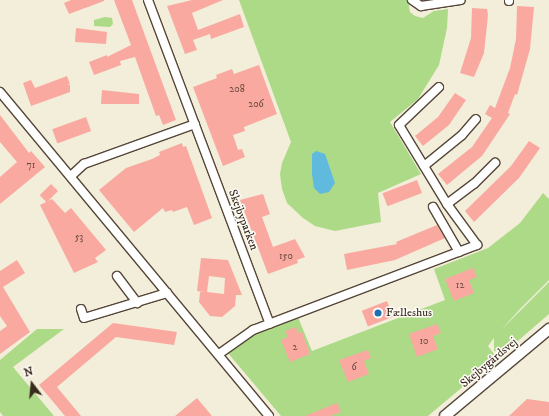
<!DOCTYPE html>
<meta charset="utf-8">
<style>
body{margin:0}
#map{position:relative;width:549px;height:416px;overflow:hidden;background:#f2eed9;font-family:"IM FELL DW Pica",serif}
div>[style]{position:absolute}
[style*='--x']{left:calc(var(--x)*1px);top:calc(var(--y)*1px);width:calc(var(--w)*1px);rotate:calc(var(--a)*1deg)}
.green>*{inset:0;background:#adda87}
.water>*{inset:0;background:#60bade}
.building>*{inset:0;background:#faa9a1;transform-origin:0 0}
.roads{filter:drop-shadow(1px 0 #56473a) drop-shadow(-1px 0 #56473a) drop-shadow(0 1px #56473a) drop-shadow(0 -1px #56473a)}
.minor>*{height:8px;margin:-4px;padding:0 4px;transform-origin:4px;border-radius:4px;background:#fff}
.tertiary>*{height:10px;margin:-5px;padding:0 5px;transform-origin:5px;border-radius:5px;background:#fff}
.dots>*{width:11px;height:11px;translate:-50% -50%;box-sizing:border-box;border:2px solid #fdfcf7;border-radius:50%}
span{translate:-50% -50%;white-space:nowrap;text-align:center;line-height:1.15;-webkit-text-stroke:3px #fdfcf7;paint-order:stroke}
.number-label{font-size:10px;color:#6b4a3f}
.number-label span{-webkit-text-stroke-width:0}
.street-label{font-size:12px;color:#3b2a1e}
.poi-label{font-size:12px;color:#3b2a1e}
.left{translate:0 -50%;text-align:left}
.north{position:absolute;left:12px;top:364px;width:40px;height:40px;-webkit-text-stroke:3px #fdfcf7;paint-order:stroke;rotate:344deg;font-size:11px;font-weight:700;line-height:16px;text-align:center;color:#3b2a1e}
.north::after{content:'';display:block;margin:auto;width:14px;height:18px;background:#3b2a1e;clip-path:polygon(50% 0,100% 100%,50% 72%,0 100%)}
</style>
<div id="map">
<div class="green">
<i style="clip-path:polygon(239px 0,408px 0,410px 12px,415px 16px,423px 18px,434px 11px,448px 9px,447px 28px,439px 65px,418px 99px,390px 122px,421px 174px,378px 193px,381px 222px,335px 231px,315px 226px,303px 218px,287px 203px,282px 189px,280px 174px,282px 163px,291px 142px)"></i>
<i style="clip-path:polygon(105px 17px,112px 18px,113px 24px,110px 27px,94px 26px,94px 20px)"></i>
<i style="clip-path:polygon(543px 193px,549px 199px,549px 280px,520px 309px,501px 330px,549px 282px,549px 314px,505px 352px,494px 351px,494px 338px,488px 346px,497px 358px,428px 416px,281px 416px,227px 352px,253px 332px,297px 315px,312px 351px,445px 300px,434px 269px,488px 248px,520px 223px)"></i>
<i style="clip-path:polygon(37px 329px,64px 329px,13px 367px,54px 416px,3px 416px,0 412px,0 360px)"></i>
</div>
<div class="water">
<i style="clip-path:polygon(316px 151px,325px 154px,335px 183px,329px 192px,320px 194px,314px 188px,312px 174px,312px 154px)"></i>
</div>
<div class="building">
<i style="clip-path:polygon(71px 0,104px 0,104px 1px,69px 14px,64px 3px)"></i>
<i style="clip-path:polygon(114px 0,132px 0,176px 120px,163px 125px,159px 115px,156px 116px,135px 57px,120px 61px,121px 65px,94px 75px,89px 62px,107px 55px,107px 57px,131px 45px)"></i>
<i style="clip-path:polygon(192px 0,223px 0,192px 13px,198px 30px,240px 14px,244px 27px,211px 39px,210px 34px,193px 40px,197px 50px,185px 54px,167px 6px)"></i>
<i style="clip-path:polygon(517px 6px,534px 7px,530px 49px,517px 95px,515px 94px,508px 113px,510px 114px,482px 156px,447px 185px,438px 174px,472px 147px,492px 118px,485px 114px,490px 105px,495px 108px,510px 68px,516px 39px)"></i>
<i style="clip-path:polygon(472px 8px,487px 9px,488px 15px,484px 53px,474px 77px,460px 73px,471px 38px)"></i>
<i style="clip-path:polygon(76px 28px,107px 32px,106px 44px,75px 42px)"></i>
<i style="clip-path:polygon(259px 65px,277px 114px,244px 127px,245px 131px,233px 135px,238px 150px,242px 149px,245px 157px,223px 166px,193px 87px,217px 78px,216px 75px,232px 69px,234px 74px)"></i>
<i style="clip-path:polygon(67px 76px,70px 84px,67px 85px,70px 85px,70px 92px,31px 106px,23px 83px,31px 80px,35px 88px)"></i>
<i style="clip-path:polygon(102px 90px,139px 94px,139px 104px,101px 104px)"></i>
<i style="clip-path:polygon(455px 93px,466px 100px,449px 125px,423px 146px,415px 136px,438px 117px)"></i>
<i style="clip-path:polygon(0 115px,29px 153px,31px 151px,45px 167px,0 204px,0 177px,17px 162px,0 142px)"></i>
<i style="left:86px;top:117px;width:15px;height:36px;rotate:70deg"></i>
<i style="clip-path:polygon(529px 141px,540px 148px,519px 178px,474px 222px,465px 211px,511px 166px)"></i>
<i style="clip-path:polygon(182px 143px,183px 147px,186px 146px,212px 218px,194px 225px,187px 207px,173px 212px,172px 210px,165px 212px,163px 208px,134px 232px,99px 190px,126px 168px,152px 159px,160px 155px,159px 152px)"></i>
<i style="left:417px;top:180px;width:14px;height:37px;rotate:69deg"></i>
<i style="left:51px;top:184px;width:10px;height:16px;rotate:45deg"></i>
<i style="clip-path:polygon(263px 194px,270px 214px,262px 217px,273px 247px,295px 239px,305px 257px,297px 260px,298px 263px,268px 274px,240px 200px)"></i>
<i style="clip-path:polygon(52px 199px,65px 213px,71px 208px,106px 250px,95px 258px,98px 262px,74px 273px,40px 205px)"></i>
<i style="clip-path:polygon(437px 225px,445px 238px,395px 260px,347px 270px,344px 254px,397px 244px,396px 242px)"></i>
<i style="clip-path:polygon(evenodd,201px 258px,228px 260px,242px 295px,236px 295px,235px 306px,222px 317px,210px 316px,199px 302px,200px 292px,204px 292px,197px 291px,201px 258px,209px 276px,225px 278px,224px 294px,207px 292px,209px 276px)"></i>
<i style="clip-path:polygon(17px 260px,25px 273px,3px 287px,30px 332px,0 354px,0 331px,7px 326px,0 316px,0 271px)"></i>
<i style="clip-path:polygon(473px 268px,477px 277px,469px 280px,474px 293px,454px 301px,445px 279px)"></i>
<i style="left:387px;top:301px;width:17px;height:27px;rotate:69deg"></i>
<i style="clip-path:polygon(113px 323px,177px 332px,174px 345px,116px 337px,57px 387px,81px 416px,65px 416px,39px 385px)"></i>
<i style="clip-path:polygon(437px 324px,441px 333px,433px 336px,438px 349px,417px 357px,409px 334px)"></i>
<i style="clip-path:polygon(296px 327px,298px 333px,302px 332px,310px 354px,290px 362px,281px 340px,288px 337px,285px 331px)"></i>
<i style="clip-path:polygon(368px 350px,371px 358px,364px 361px,369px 374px,348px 382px,339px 360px)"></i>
<i style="clip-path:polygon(197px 398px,212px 416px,175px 416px)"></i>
<i style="clip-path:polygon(527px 399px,549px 402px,549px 416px,509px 416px)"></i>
<i style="clip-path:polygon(337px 403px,341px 412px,330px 416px,305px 416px)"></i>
</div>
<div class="roads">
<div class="minor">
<i style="--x:148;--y:0;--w:346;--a:69.4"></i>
<i style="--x:412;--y:0;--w:11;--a:34"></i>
<i style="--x:421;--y:6;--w:40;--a:-8.5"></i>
<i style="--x:509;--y:1;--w:1;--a:-90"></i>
<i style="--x:0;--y:92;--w:421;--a:50.3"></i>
<i style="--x:424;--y:166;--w:49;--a:-39.2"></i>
<i style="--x:462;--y:135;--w:21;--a:-49"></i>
<i style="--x:71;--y:176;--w:18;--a:-43"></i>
<i style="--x:84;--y:164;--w:118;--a:-19.8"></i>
<i style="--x:447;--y:204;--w:34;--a:-37"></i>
<i style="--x:474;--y:184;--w:30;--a:-45"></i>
<i style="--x:433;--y:207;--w:52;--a:60"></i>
<i style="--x:117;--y:276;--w:34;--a:53"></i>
<i style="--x:81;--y:309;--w:9;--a:72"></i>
<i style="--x:84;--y:318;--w:87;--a:-16.8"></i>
<i style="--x:219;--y:354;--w:42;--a:-35.2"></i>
<i style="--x:253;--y:330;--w:240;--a:-20.8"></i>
<i style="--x:477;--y:245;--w:51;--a:-126.2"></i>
<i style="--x:447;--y:204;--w:92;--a:-121.3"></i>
<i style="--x:399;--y:125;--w:55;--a:-43.5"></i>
</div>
<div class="tertiary">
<i style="--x:445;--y:416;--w:136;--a:-39.9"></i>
</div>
</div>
<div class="dots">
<i style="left:378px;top:313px;background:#1f6fb2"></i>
</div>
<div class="number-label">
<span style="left:237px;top:90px">208</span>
<span style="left:256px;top:105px">206</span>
<span style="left:31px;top:166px">71</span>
<span style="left:79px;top:238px">53</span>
<span style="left:286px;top:257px">150</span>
<span style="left:460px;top:286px">12</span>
<span style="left:424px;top:342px">10</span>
<span style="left:295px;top:348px">2</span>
<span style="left:354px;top:368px">6</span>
</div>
<div class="street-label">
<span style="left:243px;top:220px;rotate:69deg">Skejbyparken</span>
<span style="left:489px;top:363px;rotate:-40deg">Skejbygårdsvej</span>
</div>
<div class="poi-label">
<span class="left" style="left:386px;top:313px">Fælleshus</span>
</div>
<div class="north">N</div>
</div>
